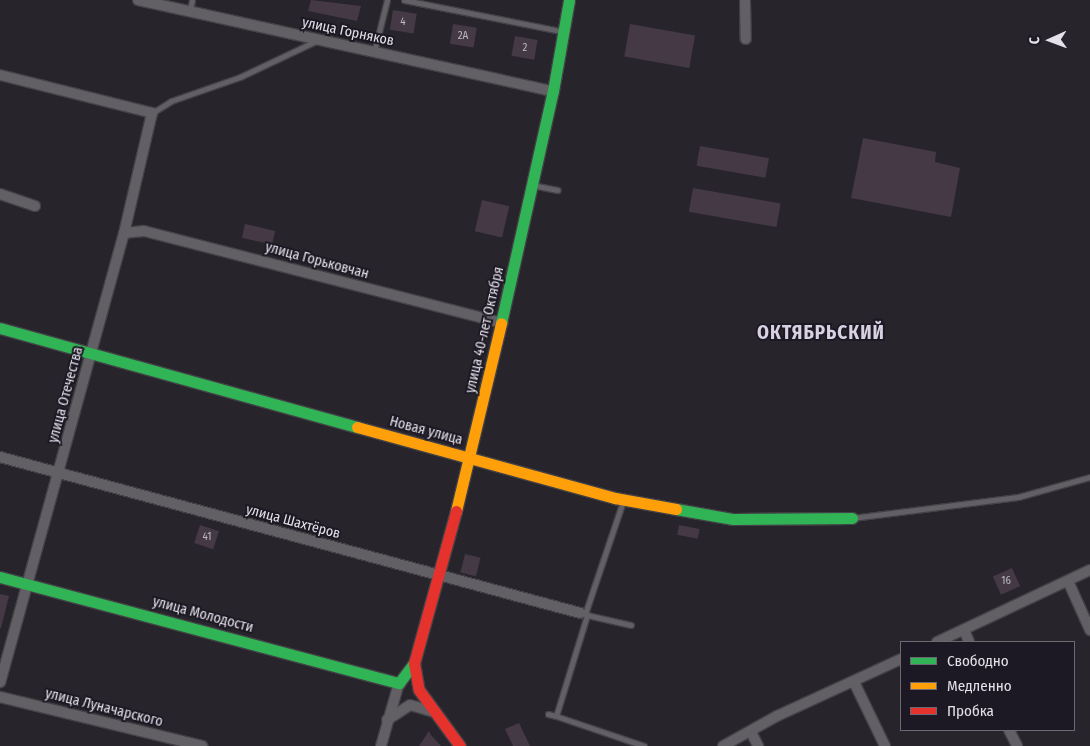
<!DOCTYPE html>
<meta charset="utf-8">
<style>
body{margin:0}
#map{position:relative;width:1090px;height:746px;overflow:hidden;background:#27252b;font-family:"Fira Sans Condensed",sans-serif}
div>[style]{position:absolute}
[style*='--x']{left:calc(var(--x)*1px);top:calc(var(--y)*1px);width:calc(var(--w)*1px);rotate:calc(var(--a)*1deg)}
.building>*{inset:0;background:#443944;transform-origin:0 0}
.roads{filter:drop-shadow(1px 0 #424146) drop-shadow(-1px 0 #424146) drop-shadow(0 1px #424146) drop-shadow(0 -1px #424146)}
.lane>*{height:5px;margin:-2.5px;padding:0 2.5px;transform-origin:2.5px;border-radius:2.5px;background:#626065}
.street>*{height:10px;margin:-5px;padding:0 5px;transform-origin:5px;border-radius:5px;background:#626065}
.fast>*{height:11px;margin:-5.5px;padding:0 5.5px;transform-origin:5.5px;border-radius:5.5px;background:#30b455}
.slow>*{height:11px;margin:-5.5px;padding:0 5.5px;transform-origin:5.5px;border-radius:5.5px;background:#ff9f0a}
.jam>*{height:11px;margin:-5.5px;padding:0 5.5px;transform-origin:5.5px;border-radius:5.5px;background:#e5322d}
span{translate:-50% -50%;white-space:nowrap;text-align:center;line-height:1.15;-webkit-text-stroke:4px #1d1924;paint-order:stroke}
.number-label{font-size:11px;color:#bcb7c0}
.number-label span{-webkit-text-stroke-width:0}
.street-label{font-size:14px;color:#e4e1ea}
.district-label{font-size:19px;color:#d7d1e2;font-weight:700;letter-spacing:1px}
.legend{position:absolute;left:900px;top:641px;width:175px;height:90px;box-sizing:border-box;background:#1d1924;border:1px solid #6d6973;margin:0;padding:6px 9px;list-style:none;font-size:15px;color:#e4e1ea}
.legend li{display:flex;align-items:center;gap:10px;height:25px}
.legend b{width:25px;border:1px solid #6d6973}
.north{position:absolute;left:1025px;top:15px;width:50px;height:50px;-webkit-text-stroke:4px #1d1924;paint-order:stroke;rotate:268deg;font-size:14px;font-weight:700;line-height:20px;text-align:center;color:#e4e1ea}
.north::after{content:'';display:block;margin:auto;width:18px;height:22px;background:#e4e1ea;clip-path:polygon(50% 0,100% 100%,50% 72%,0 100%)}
</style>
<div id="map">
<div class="building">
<i style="clip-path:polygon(311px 0,361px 6px,357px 21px,308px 11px)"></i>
<i style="left:393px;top:10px;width:24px;height:20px;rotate:9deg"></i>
<i style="left:453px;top:24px;width:24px;height:20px;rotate:9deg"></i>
<i style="left:630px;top:24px;width:66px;height:33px;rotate:10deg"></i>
<i style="left:515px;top:36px;width:23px;height:20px;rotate:10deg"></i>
<i style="clip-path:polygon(863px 138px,936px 152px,935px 162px,960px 168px,951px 217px,851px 198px)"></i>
<i style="left:700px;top:146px;width:70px;height:20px;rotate:10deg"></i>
<i style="left:693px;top:188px;width:89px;height:24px;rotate:10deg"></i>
<i style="left:482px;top:200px;width:28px;height:32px;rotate:13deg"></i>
<i style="left:245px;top:224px;width:31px;height:14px;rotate:13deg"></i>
<i style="left:200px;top:525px;width:20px;height:19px;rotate:18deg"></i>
<i style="left:679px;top:525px;width:21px;height:10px;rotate:11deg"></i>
<i style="left:465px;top:554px;width:16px;height:19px;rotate:14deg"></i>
<i style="left:1012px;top:568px;width:20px;height:21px;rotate:66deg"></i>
<i style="clip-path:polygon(0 594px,9px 596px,1px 628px,0 628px)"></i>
<i style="clip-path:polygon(519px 723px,530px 746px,513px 746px,505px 729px)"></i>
<i style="clip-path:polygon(429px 731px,431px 735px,441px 746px,419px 746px)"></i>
</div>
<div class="roads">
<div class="lane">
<i style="--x:404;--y:0;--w:160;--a:11.2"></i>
<i style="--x:190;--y:11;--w:11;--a:-80"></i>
<i style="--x:374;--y:52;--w:54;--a:-76"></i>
<i style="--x:152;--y:113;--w:22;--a:-32"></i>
<i style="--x:171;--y:101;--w:73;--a:-19.2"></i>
<i style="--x:240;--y:77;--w:84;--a:-25.3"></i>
<i style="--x:532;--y:185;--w:26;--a:11"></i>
<i style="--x:852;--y:518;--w:167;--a:-7.2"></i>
<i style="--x:1018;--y:497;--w:75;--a:-15.5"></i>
<i style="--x:585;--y:614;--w:119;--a:-71.4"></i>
<i style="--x:548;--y:714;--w:8;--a:14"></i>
<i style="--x:556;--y:716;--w:106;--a:-72.9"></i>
<i style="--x:587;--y:615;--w:45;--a:12.8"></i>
<i style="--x:556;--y:716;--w:93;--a:18.8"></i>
</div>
<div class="street">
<i style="--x:138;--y:0;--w:425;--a:12.4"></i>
<i style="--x:745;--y:0;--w:39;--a:89"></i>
<i style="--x:0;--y:75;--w:157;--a:14"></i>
<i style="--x:152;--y:113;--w:123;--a:103.1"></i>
<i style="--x:124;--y:233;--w:466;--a:105.4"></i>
<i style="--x:0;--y:194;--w:37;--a:19"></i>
<i style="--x:124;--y:233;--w:20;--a:-6"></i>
<i style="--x:144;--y:231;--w:370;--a:14.4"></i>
<i style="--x:0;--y:457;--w:601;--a:15.05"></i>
<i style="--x:1068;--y:581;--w:54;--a:65.8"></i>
<i style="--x:964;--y:630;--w:13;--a:67"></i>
<i style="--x:937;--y:642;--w:169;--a:-25.2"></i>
<i style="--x:854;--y:682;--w:71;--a:64.2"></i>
<i style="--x:0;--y:697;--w:208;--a:13.6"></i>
<i style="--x:387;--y:720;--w:27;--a:-33"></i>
<i style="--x:410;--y:705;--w:25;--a:16"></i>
<i style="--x:1009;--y:730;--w:18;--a:63"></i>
<i style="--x:751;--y:732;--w:16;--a:63"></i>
<i style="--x:381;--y:746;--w:66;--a:-74.1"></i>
<i style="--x:723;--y:746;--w:62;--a:-29.1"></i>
<i style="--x:777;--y:716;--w:136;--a:-24.7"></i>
</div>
<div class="fast">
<i style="--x:501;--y:323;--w:238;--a:-77.4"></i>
<i style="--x:553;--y:91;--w:92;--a:-80"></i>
<i style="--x:0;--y:328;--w:370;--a:15.5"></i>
<i style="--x:676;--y:509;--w:58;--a:10"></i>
<i style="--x:733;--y:519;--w:119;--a:-0.5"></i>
<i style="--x:0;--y:577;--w:413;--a:14.9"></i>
<i style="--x:399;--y:683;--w:25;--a:-53"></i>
</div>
<div class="slow">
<i style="--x:357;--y:427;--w:268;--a:15.4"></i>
<i style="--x:615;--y:498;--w:62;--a:10.2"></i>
<i style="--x:456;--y:511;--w:193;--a:-76.5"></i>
</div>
<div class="jam">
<i style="--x:456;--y:511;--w:158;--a:105.4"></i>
<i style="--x:414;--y:663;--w:27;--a:80"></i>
<i style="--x:419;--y:690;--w:69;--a:53.8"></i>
</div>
</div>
<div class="number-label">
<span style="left:403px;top:22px">4</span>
<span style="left:463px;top:36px">2А</span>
<span style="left:525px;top:48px">2</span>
<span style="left:207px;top:537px">41</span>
<span style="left:1006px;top:581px">16</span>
</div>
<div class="street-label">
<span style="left:348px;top:32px;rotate:12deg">улица Горняков</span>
<span style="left:317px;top:261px;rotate:15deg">улица Горьковчан</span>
<span style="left:485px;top:330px;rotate:-77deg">улица 40-лет Октября</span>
<span style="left:66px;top:395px;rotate:-75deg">улица Отечества</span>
<span style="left:426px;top:431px;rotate:15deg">Новая улица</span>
<span style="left:293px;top:522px;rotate:15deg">улица Шахтёров</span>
<span style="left:203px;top:615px;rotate:15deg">улица Молодости</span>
<span style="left:104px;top:708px;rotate:14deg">улица Луначарского</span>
</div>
<div class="district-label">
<span style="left:821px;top:333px">ОКТЯБРЬСКИЙ</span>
</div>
<ul class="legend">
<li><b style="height:6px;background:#30b455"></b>Свободно</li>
<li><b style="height:6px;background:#ff9f0a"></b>Медленно</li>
<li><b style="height:6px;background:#e5322d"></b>Пробка</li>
</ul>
<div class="north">С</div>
</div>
